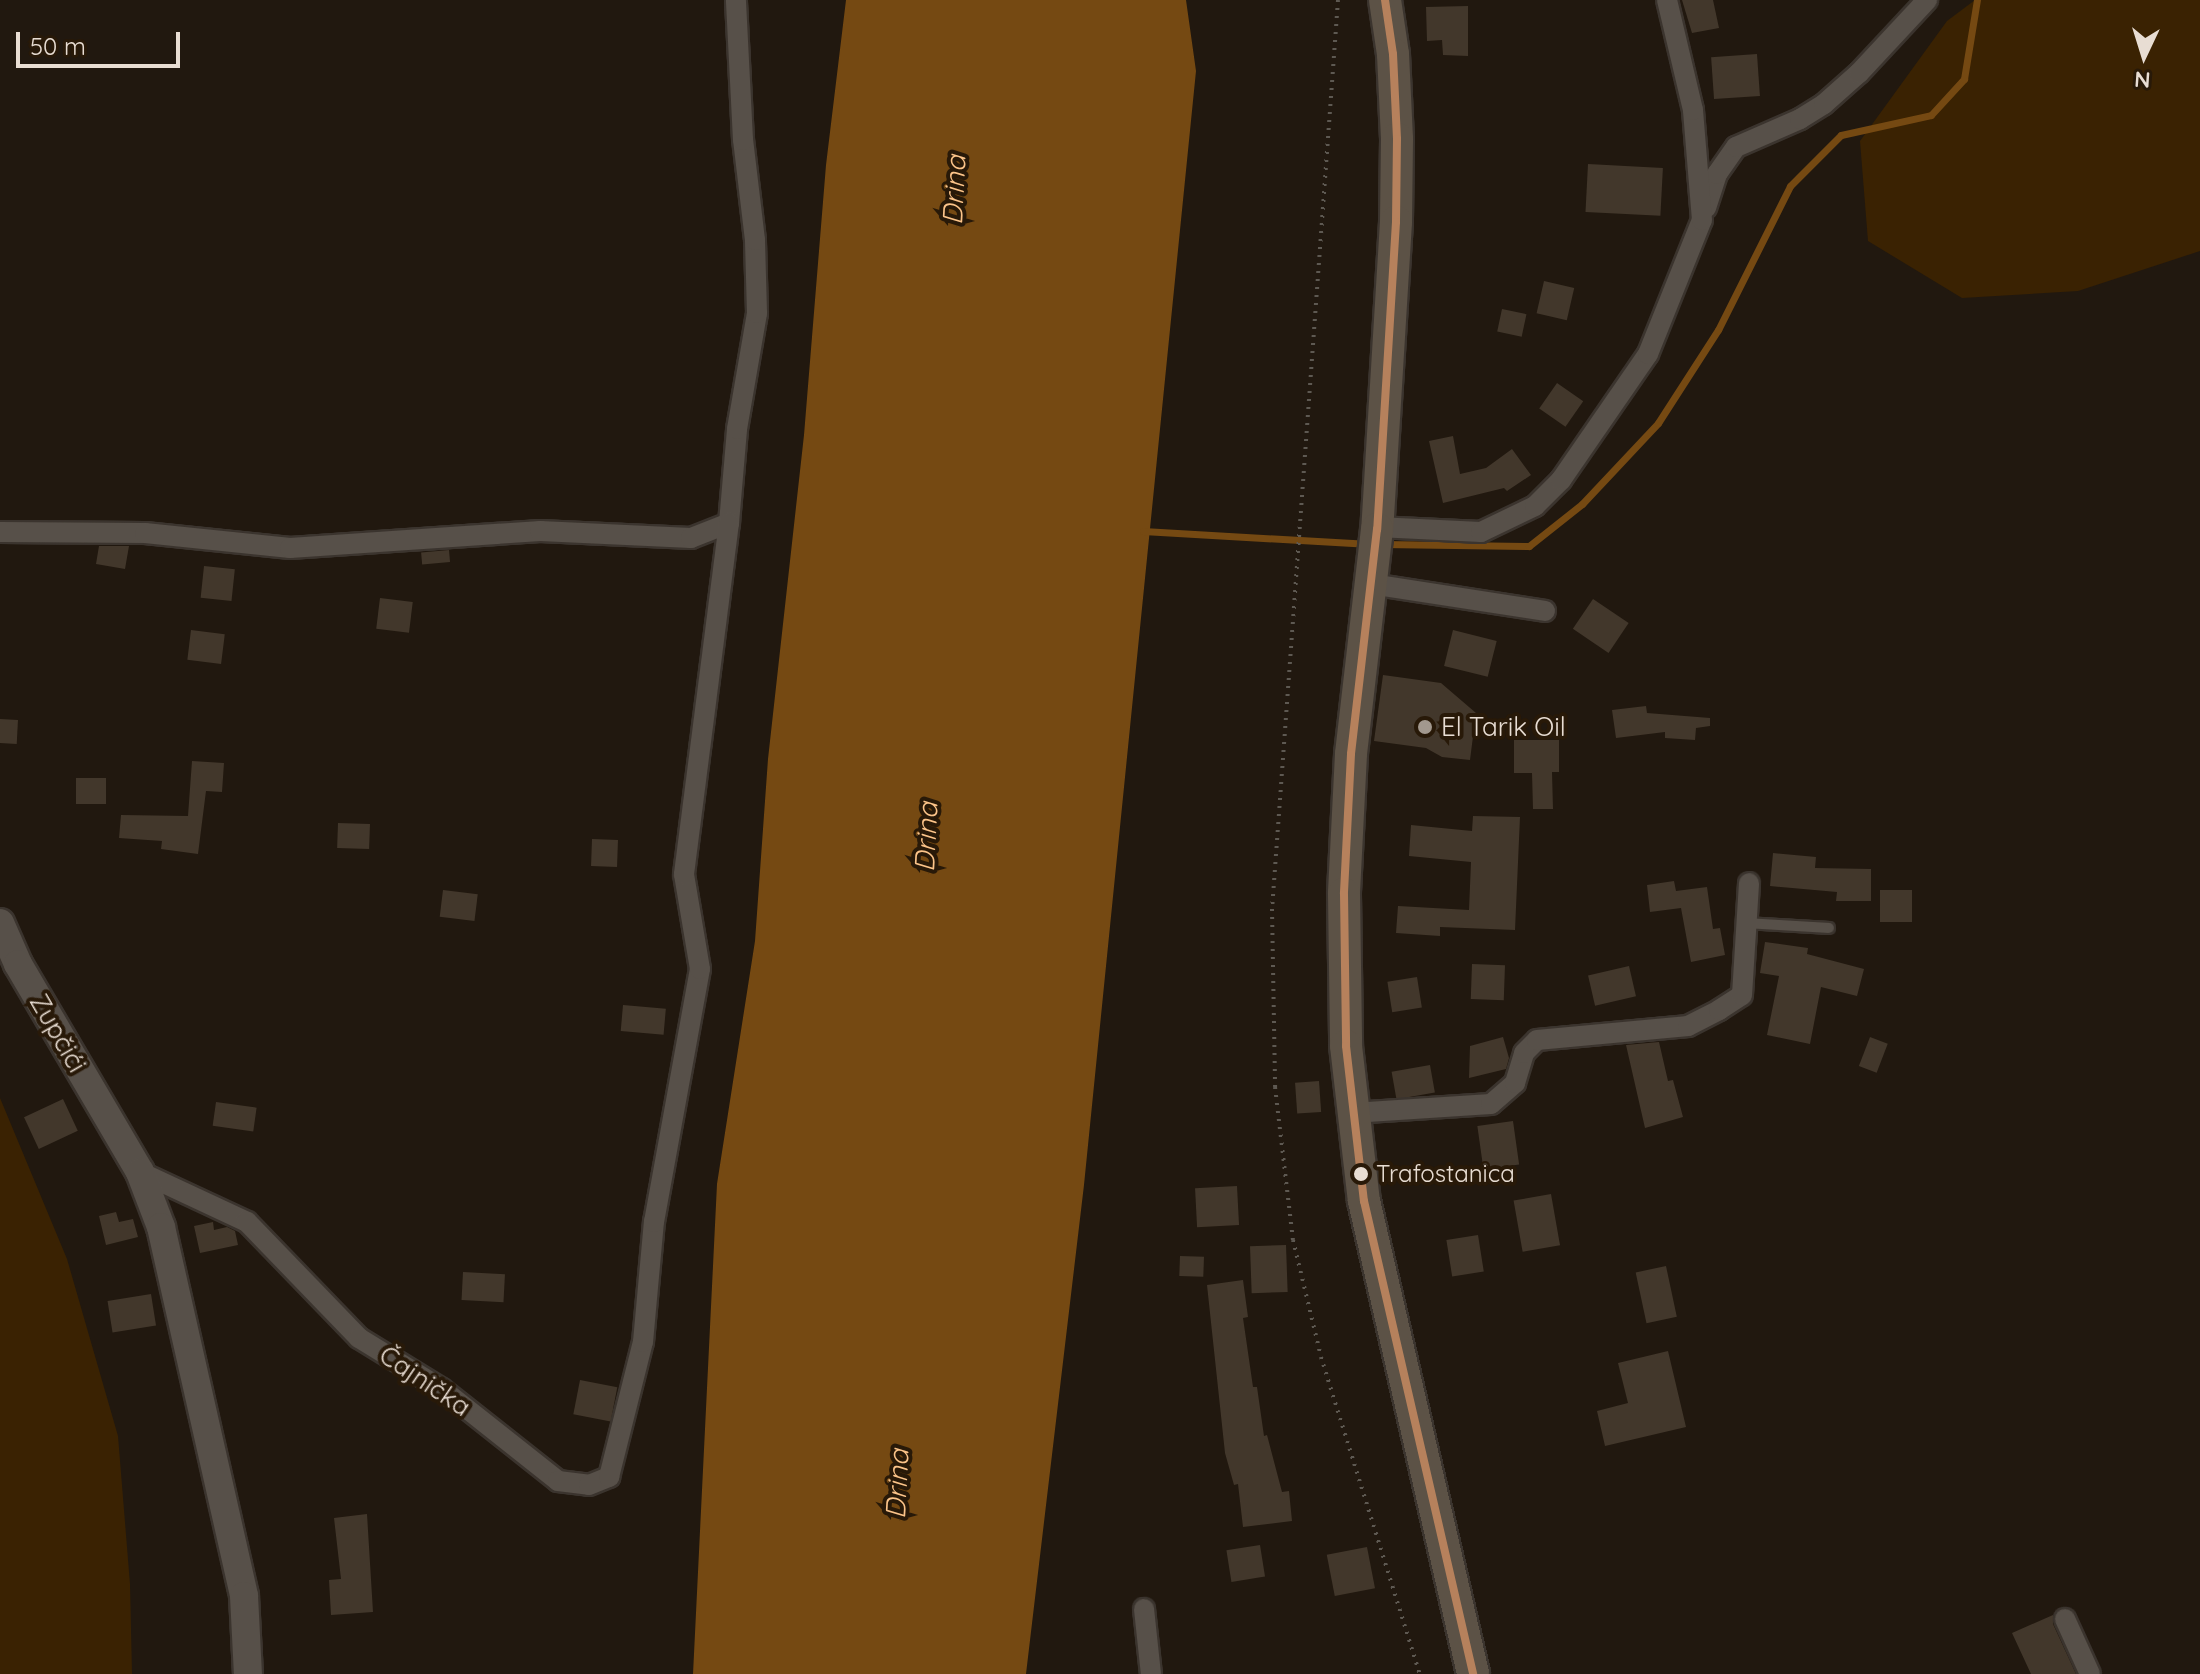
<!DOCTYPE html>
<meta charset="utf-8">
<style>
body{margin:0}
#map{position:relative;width:2200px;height:1674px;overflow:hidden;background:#21180f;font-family:Quicksand,sans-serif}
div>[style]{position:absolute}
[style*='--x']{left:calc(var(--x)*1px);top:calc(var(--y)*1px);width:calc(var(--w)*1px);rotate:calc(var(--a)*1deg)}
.green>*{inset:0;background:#3a2202}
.water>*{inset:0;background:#754912}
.stream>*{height:7px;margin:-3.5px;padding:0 3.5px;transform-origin:3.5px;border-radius:3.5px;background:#754912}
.building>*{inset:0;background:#42372b;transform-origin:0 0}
.path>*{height:4px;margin-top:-2px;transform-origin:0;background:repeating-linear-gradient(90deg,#5e5952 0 2px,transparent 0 8px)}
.roads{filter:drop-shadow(2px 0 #3b342e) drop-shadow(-2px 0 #3b342e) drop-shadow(0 2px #3b342e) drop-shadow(0 -2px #3b342e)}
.lane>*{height:10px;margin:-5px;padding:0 5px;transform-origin:5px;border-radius:5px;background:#575049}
.street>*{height:20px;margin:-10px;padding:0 10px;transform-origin:10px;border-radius:10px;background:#575049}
.secondary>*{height:28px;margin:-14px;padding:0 14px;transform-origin:14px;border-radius:14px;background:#575049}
.primary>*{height:32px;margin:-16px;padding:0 16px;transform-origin:16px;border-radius:16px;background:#5c5246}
.bus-1>*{height:8px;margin:-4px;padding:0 4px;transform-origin:4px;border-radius:4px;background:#b6815c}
.dots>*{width:22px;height:22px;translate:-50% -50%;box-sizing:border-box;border:4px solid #281908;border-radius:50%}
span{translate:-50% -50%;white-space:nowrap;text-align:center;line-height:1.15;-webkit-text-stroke:8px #281908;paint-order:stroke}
.bus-label{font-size:24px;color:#e8ddd3}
.left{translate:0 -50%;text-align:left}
.poi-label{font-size:26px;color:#e8ddd3}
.street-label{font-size:26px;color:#e8ddd3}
.water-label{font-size:28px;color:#fcc489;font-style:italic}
.north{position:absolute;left:2104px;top:16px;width:80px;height:80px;-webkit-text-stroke:6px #281908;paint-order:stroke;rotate:184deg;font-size:22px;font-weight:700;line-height:32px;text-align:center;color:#e8ddd3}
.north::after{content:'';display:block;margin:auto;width:28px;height:36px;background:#e8ddd3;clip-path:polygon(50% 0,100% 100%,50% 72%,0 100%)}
.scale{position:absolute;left:16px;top:32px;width:164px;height:36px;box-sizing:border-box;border:4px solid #e8ddd3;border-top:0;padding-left:10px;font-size:24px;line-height:28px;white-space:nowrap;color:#e8ddd3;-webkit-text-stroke:6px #281908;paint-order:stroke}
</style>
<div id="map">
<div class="green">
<i style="clip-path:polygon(1975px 0,2200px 0,2200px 251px,2078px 291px,1962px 298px,1868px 241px,1860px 141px,1947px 21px)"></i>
<i style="clip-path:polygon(0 1098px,67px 1259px,118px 1436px,130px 1584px,132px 1674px,0 1674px)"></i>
</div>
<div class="water">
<i style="clip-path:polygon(846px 0,1186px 0,1196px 71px,1084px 1185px,1026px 1674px,693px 1674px,717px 1184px,755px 941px,768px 759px,804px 435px,826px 165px)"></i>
</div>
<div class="stream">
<i style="--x:1143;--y:531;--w:223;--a:3.3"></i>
<i style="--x:1382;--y:544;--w:147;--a:0.8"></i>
<i style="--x:1529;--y:546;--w:68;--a:-38.4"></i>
<i style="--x:1582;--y:504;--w:111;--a:-46.8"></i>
<i style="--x:1658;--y:423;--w:111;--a:-57.2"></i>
<i style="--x:1718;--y:330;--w:161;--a:-63.4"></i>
<i style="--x:1790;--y:186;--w:72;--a:-45"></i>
<i style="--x:1841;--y:135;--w:92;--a:-12.5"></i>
<i style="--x:1931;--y:115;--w:49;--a:-47.5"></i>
<i style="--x:1964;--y:79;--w:80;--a:-80.7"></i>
</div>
<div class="building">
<i style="clip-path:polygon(1682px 0,1713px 0,1719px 28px,1692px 33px)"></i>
<i style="clip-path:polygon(1468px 6px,1468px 56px,1443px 55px,1442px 40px,1427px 41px,1426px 7px)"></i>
<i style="left:1757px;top:54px;width:42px;height:46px;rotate:86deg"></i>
<i style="left:1588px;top:164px;width:75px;height:48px;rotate:3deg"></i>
<i style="left:1544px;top:281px;width:31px;height:33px;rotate:13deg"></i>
<i style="left:1502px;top:309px;width:25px;height:23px;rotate:12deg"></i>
<i style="left:1557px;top:383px;width:32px;height:31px;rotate:35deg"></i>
<i style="clip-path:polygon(1453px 436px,1460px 474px,1486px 468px,1512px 449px,1531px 475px,1507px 491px,1504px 488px,1443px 503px,1429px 441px)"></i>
<i style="clip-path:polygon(99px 546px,129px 546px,125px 569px,96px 564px)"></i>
<i style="left:449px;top:550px;width:12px;height:28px;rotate:85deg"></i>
<i style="left:204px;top:566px;width:31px;height:32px;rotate:6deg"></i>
<i style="left:380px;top:598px;width:33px;height:31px;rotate:7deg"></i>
<i style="left:1593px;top:599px;width:43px;height:36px;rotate:34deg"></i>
<i style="left:191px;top:630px;width:34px;height:30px;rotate:7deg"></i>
<i style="left:1453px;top:630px;width:45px;height:37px;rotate:14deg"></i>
<i style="clip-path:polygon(1383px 675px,1441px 683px,1476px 713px,1470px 760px,1442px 757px,1426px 748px,1374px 741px)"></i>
<i style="clip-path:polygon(1646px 706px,1647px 713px,1710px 718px,1710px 726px,1696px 728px,1695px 740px,1665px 738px,1665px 732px,1616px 738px,1612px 710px)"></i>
<i style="left:0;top:719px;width:18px;height:24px;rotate:3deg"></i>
<i style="clip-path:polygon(1514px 740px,1559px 740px,1559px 772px,1552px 772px,1553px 809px,1533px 809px,1532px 773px,1514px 773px)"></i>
<i style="clip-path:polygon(192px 761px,224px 763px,222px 792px,206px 791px,198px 854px,161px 849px,162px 841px,119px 838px,121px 815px,188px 816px)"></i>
<i style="left:76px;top:778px;width:30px;height:26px"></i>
<i style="clip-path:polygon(1473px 816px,1520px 817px,1515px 930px,1440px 927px,1440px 936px,1396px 933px,1398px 906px,1469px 910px,1471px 862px,1409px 856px,1411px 825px,1472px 831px)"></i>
<i style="left:338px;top:823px;width:32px;height:25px;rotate:2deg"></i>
<i style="left:592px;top:839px;width:26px;height:27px;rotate:2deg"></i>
<i style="clip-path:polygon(1773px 853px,1816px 857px,1815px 868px,1871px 869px,1871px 901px,1836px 901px,1837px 892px,1770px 886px)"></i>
<i style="clip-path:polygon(1674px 881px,1676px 891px,1707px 887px,1713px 929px,1720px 928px,1725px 955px,1691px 962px,1681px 908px,1650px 912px,1647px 885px)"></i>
<i style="left:443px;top:890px;width:35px;height:27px;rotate:7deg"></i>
<i style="left:1880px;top:890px;width:32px;height:32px"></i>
<i style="clip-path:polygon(1765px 942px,1808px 948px,1807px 954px,1864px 969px,1857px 996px,1821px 987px,1810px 1044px,1767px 1035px,1779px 976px,1760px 973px)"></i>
<i style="left:1472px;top:964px;width:33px;height:35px;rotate:2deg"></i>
<i style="left:1629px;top:966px;width:31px;height:42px;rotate:77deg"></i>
<i style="left:1417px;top:977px;width:31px;height:30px;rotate:81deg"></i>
<i style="left:623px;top:1005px;width:43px;height:26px;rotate:5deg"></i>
<i style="clip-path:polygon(1503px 1037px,1509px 1058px,1506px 1069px,1469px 1078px,1470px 1046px)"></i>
<i style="left:1870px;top:1037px;width:19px;height:31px;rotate:21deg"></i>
<i style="clip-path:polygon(1659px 1042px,1668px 1081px,1673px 1080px,1683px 1117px,1645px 1128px,1626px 1045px)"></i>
<i style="left:1430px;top:1065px;width:28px;height:39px;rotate:80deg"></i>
<i style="left:1319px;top:1081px;width:31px;height:24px;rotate:86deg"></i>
<i style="left:63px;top:1099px;width:35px;height:43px;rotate:65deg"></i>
<i style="left:216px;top:1102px;width:41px;height:24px;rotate:8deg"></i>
<i style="left:1513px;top:1121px;width:44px;height:36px;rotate:82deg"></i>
<i style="left:1237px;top:1186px;width:39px;height:42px;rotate:87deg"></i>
<i style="left:1551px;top:1194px;width:52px;height:38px;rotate:80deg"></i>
<i style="clip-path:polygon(116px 1212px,119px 1222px,133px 1219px,138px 1237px,106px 1245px,99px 1216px)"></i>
<i style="clip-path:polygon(213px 1222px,214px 1230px,227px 1227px,235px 1231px,238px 1245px,200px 1253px,194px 1226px)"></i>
<i style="left:1478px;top:1235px;width:37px;height:32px;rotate:81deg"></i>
<i style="left:1286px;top:1245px;width:47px;height:36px;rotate:88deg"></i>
<i style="left:1180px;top:1256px;width:24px;height:20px;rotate:2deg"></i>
<i style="left:1666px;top:1266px;width:52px;height:31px;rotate:78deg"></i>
<i style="left:463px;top:1272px;width:42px;height:28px;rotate:3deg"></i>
<i style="clip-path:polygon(1243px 1280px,1248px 1317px,1243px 1318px,1253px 1387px,1257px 1387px,1264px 1436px,1267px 1435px,1282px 1492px,1289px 1491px,1292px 1521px,1243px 1527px,1238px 1484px,1234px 1485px,1225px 1453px,1207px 1285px)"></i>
<i style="left:151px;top:1294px;width:32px;height:44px;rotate:81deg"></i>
<i style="clip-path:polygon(1668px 1351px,1686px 1427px,1605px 1446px,1597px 1411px,1628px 1403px,1618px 1363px)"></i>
<i style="left:580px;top:1380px;width:38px;height:35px;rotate:11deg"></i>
<i style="clip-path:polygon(367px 1514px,373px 1612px,331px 1615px,329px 1580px,341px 1579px,334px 1518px)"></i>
<i style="left:1260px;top:1545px;width:32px;height:34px;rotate:81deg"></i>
<i style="left:1367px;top:1547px;width:42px;height:41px;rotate:79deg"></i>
<i style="clip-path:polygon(2053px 1615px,2053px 1624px,2076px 1674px,2031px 1674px,2012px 1633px)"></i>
</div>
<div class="path">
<i style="--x:1338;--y:0;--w:911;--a:94.15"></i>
<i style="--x:1272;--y:909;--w:178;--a:89"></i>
<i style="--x:1275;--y:1087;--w:154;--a:83.3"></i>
<i style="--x:1293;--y:1240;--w:120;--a:76.5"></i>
<i style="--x:1321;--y:1357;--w:332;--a:72.7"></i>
</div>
<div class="roads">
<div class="lane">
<i style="--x:1746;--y:923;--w:83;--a:3.4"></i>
</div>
<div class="street">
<i style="--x:1706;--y:208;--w:36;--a:-72"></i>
<i style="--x:1717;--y:174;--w:33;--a:-55"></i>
<i style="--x:1736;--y:147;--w:70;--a:-23.6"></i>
<i style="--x:1800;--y:119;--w:28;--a:-32"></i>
<i style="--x:1824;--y:104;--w:47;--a:-41.5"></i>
<i style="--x:1859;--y:73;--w:100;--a:-47"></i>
<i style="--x:1377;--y:527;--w:104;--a:2.8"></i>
<i style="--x:1481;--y:532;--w:60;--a:-25.7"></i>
<i style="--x:1535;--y:506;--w:37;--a:-45"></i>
<i style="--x:1561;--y:480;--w:153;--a:-55.4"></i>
<i style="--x:1648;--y:354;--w:144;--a:-68.1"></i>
<i style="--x:1702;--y:220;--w:110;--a:-94.7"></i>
<i style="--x:1693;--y:110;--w:113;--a:-103.3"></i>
<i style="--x:0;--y:532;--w:145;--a:0.4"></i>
<i style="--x:145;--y:533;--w:146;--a:5.9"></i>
<i style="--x:290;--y:548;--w:251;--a:-3.9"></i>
<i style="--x:540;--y:531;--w:151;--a:2.7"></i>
<i style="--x:691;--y:538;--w:41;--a:-21.5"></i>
<i style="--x:729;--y:523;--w:94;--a:-85.1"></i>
<i style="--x:737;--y:429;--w:118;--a:-80.2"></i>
<i style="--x:757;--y:313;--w:73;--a:-91.6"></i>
<i style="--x:755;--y:240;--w:101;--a:-96.8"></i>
<i style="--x:743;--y:140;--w:140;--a:-92.9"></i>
<i style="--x:1371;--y:584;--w:176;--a:8.8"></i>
<i style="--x:1352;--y:1113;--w:139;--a:-3.7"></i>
<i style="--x:1491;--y:1104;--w:32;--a:-41"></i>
<i style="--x:1515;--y:1083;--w:31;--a:-73"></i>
<i style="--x:1524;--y:1053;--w:18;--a:-45"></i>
<i style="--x:1537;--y:1040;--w:152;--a:-5.3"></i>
<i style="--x:1688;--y:1026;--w:35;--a:-27"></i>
<i style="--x:1719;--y:1010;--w:27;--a:-33"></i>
<i style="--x:1742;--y:995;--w:112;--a:-86.4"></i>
<i style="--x:140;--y:1172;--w:118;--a:25"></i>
<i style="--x:247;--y:1222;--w:161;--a:46"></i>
<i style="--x:359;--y:1338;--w:97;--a:31.6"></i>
<i style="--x:442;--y:1389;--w:148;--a:38.4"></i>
<i style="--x:558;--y:1481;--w:31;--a:7"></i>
<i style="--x:589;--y:1485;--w:22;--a:-22"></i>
<i style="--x:609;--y:1477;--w:139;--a:-75.9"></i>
<i style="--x:643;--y:1342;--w:121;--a:-84.8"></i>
<i style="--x:654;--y:1222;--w:257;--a:-79.7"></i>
<i style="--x:700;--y:969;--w:96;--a:-99.6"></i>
<i style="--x:684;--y:874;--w:354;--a:-82.7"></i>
<i style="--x:1144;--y:1609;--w:65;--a:83.9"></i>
<i style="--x:2065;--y:1619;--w:60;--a:65.6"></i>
</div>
<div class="secondary">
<i style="--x:0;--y:923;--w:45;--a:66.3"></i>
<i style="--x:18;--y:964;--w:241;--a:59.6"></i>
<i style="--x:140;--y:1172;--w:59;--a:69.1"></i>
<i style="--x:161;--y:1227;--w:378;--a:77.3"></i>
<i style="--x:244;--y:1596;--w:78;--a:87.1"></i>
</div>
<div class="primary">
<i style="--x:1385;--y:0;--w:55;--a:81.6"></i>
<i style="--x:1393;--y:54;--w:85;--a:87.3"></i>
<i style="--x:1397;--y:139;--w:83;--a:90.7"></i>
<i style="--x:1396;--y:222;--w:308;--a:93.5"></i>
<i style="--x:1377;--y:529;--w:226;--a:96.6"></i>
<i style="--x:1351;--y:754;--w:140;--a:92.9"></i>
<i style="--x:1344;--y:894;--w:152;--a:89.2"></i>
<i style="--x:1346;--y:1046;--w:156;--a:83.4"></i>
<i style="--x:1364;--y:1201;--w:485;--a:77"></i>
</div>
</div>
<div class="bus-1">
<i style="--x:1385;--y:0;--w:55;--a:81.6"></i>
<i style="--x:1393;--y:54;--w:85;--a:87.3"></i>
<i style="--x:1397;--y:139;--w:83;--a:90.7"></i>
<i style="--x:1396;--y:222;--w:308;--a:93.5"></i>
<i style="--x:1377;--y:529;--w:226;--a:96.6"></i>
<i style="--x:1351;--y:754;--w:140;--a:92.9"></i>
<i style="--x:1344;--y:894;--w:152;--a:89.2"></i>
<i style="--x:1346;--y:1046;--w:156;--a:83.4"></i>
<i style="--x:1364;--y:1201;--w:485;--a:77"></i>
</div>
<div class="dots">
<i style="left:1425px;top:727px;background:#a2988e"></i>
<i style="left:1361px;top:1174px;background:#e8ddd3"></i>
</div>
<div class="bus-label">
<span class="left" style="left:1376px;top:1174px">Trafostanica</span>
</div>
<div class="poi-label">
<span class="left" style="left:1441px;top:727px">El Tarik Oil</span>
</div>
<div class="street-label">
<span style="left:58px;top:1033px;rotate:60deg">Zupčići</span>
<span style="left:425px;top:1381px;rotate:34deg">Čajnička</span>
</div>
<div class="water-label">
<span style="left:954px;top:190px;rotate:-87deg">Drina</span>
<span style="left:926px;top:837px;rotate:-87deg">Drina</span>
<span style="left:897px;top:1484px;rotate:-87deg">Drina</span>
</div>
<div class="north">N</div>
<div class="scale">50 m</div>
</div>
